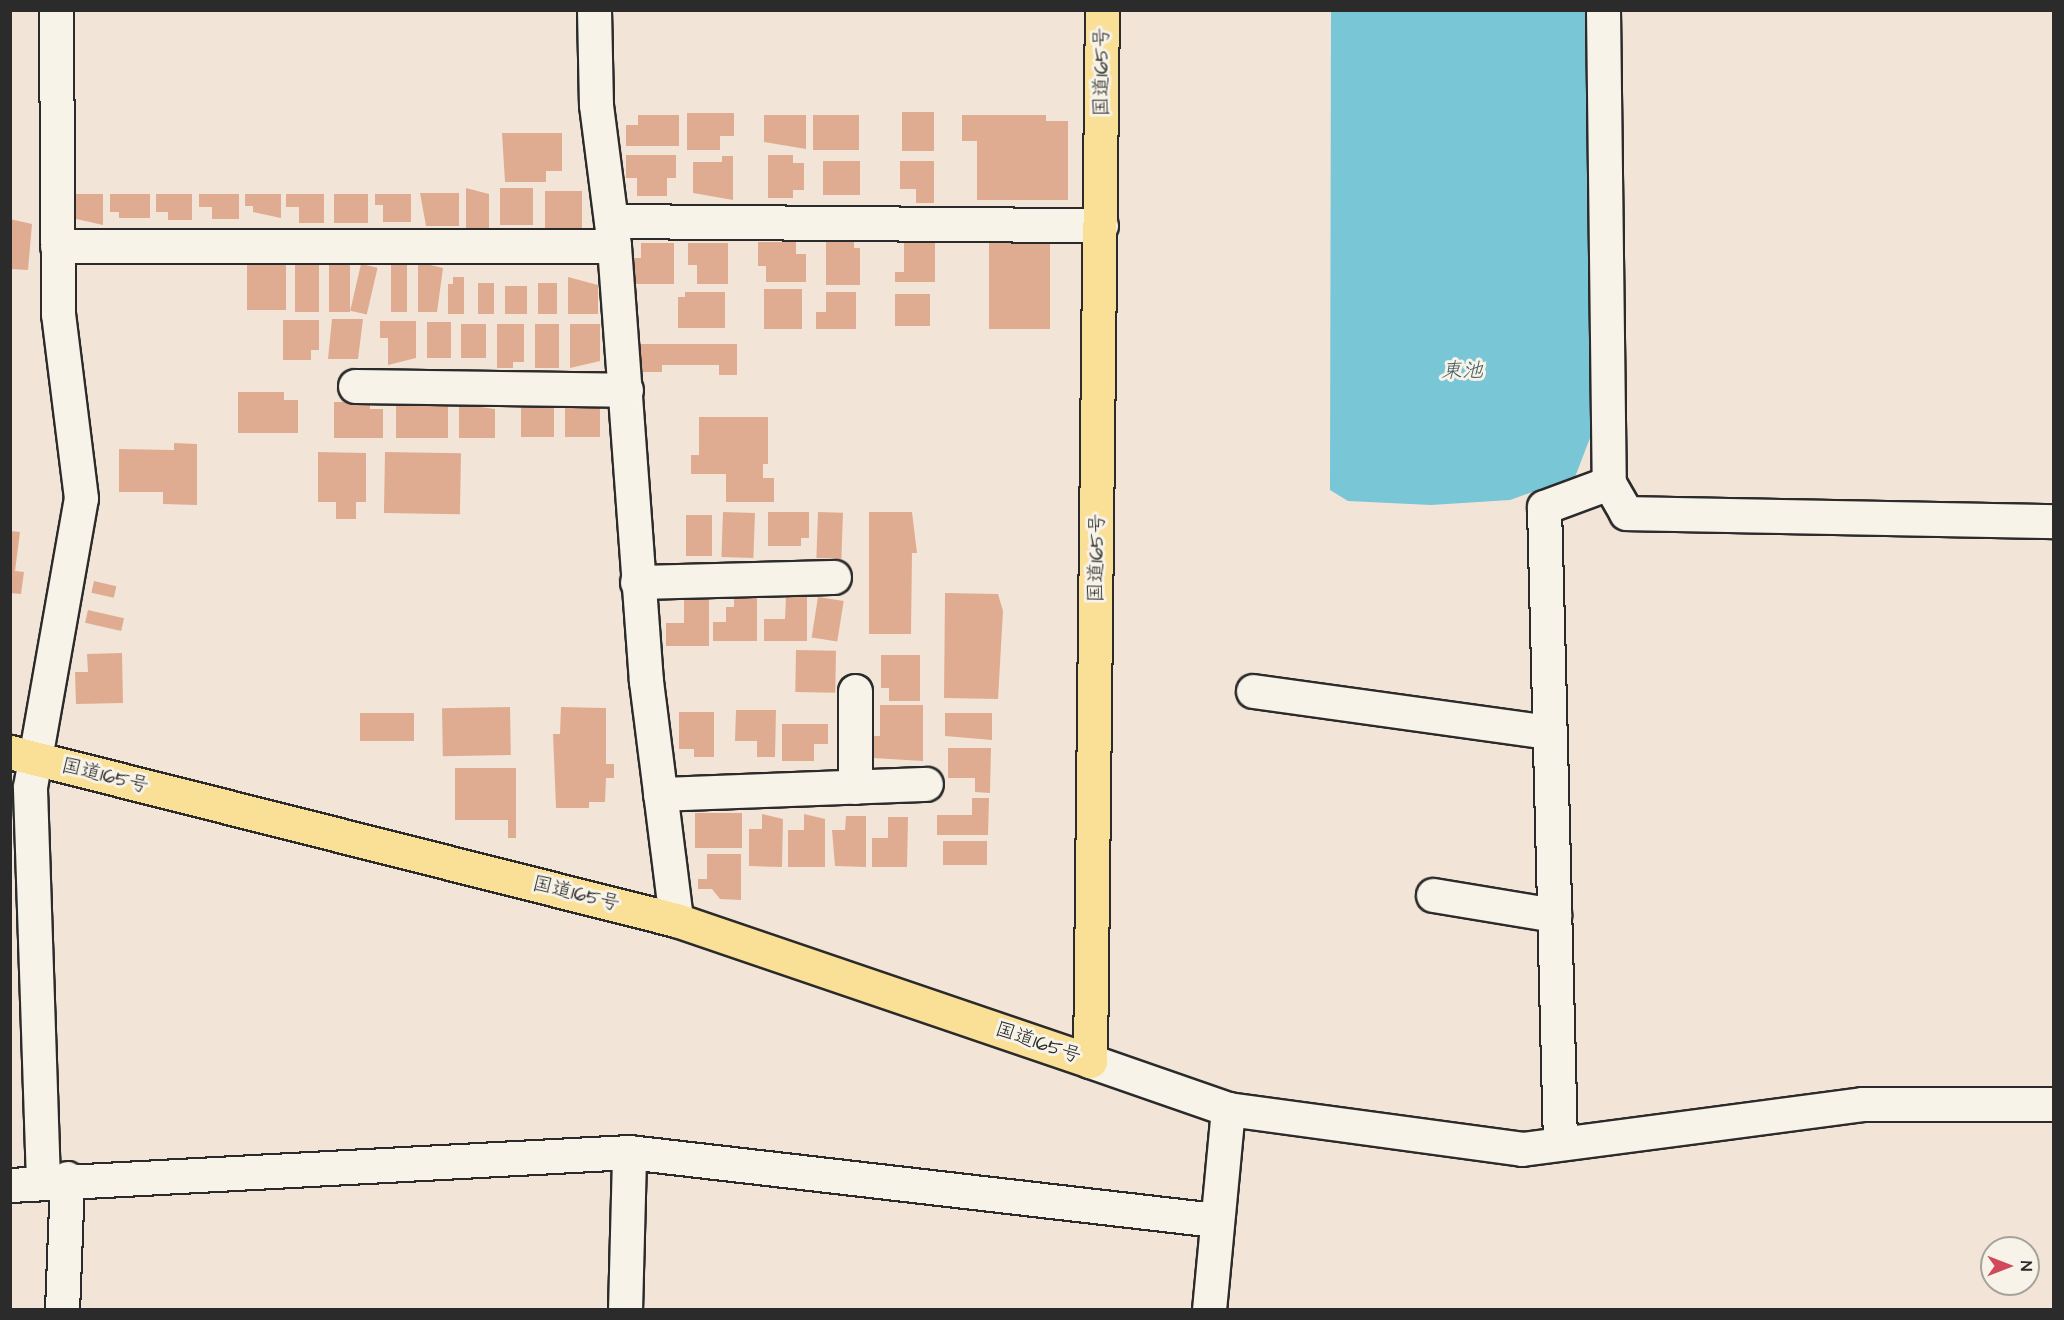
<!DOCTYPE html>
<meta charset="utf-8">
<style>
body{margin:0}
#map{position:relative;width:2064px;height:1320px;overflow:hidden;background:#f2e5d7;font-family:"Architects Daughter","Klee One",sans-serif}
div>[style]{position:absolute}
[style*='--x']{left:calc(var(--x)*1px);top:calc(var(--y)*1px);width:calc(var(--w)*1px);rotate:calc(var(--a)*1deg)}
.water>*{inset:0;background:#79c6d7}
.building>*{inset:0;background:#dfac92;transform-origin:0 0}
.roads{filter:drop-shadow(2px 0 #2b2b2b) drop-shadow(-2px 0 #2b2b2b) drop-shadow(0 2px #2b2b2b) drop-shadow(0 -2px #2b2b2b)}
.minor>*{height:33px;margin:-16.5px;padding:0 16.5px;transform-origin:16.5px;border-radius:16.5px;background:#f7f3e8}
.highway>*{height:33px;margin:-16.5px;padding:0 16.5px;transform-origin:16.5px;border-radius:16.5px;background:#fadf96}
span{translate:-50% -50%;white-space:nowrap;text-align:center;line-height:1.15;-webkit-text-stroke:6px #f7f3e8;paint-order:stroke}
.street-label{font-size:20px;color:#2b2b2b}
.water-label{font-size:21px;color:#425a5f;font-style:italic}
.frame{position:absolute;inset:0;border:12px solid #2b2b2b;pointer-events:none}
.north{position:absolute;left:1980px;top:1236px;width:60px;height:60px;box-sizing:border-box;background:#f7f3e8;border:2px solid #a5a39c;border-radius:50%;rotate:90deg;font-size:16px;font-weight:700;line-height:24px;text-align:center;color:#2b2b2b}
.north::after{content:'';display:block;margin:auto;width:21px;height:27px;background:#d1495b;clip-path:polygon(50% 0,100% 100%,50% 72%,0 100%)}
</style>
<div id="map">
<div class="water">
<i style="clip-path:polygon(1331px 11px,1585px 11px,1595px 425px,1575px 477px,1510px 500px,1431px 505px,1348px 501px,1330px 490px)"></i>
</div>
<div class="building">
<i style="left:902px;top:112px;width:32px;height:39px"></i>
<i style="clip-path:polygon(687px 113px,734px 113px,734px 136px,720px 136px,720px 150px,687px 150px)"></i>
<i style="clip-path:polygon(638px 115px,679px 115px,679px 146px,626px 146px,626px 125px,638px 125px)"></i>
<i style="clip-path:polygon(764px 115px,806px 115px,806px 149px,764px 142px)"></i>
<i style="left:813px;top:115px;width:46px;height:35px"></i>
<i style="clip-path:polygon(962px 115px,1046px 115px,1046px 121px,1068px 121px,1068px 200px,977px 200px,977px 141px,962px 141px)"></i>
<i style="clip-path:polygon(502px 133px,562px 133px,562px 171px,546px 171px,546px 182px,505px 182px)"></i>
<i style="clip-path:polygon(626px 155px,676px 155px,676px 178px,667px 178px,667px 196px,637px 196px,637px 178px,626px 178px)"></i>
<i style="clip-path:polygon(768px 155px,793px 155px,793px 163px,804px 163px,804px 190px,793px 190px,793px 198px,768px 198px)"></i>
<i style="clip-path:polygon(722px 156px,733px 156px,733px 200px,693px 193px,693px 162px,722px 162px)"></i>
<i style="left:823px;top:161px;width:37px;height:34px"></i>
<i style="clip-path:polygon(900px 161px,934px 161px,934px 203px,916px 203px,916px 189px,900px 189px)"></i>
<i style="clip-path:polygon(466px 188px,489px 194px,489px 230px,466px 230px)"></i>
<i style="left:500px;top:188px;width:33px;height:37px"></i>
<i style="left:545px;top:191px;width:37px;height:37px"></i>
<i style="clip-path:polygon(420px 193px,459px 193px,459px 226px,426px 226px)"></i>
<i style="clip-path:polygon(76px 194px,103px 194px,103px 225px,76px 219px)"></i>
<i style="clip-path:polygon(110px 194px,150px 194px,150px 218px,119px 218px,119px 212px,110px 212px)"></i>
<i style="clip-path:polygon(156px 194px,192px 194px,192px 220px,168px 220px,168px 212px,156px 212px)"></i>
<i style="clip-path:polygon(199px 194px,239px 194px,239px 219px,212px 219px,212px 207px,199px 207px)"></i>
<i style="clip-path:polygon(245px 194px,281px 194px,281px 218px,253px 212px,253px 206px,245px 206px)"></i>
<i style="clip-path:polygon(286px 194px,324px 194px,324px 223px,299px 223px,299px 207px,286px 207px)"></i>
<i style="left:334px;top:194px;width:34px;height:29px"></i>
<i style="clip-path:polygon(375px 194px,411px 194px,411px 222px,383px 222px,383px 205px,375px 205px)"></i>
<i style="clip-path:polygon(10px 219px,32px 224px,28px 270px,10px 269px)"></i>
<i style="clip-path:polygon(904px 238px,935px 238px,935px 282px,895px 282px,895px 272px,904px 272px)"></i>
<i style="left:989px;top:238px;width:61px;height:91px"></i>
<i style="clip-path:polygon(826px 240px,854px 240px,854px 248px,860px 248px,860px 285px,826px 285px)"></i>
<i style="clip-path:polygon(758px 242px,796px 242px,796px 254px,806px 254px,806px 282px,766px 282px,766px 266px,758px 266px)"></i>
<i style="clip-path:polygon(641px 243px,674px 243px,674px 284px,632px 284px,626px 258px,641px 258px)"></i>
<i style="clip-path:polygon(688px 243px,728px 243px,728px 284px,697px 284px,697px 265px,688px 265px)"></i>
<i style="left:247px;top:262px;width:39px;height:48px"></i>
<i style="left:391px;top:262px;width:16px;height:50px"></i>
<i style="clip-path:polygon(418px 262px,443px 268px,437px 312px,418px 312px)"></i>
<i style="left:295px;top:263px;width:24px;height:49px"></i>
<i style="left:329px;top:264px;width:21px;height:48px"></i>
<i style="left:361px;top:264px;width:17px;height:48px;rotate:13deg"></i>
<i style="clip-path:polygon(453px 277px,464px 277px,464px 314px,448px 314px,448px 284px,453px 284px)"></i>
<i style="clip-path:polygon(568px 277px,598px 285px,598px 314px,568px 314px)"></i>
<i style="left:478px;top:283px;width:16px;height:31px"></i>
<i style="left:538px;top:283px;width:19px;height:31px"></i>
<i style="left:505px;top:286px;width:22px;height:28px"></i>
<i style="left:764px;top:289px;width:38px;height:40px"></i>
<i style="clip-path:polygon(685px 292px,725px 292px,725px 328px,678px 328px,678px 297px,685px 297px)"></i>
<i style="clip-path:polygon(826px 292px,856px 292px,856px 329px,816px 329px,816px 312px,826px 312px)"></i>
<i style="left:895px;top:294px;width:35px;height:32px"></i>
<i style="clip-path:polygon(332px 319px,363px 319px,358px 359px,328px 359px)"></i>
<i style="clip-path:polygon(283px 320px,319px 320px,319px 350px,311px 350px,311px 360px,283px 360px)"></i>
<i style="clip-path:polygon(380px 321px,416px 321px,416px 358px,388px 365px,388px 338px,380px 338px)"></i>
<i style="left:427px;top:322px;width:24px;height:36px"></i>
<i style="left:461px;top:324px;width:25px;height:34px"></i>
<i style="clip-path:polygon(497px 324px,524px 324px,524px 362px,513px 362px,513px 368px,497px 368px)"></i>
<i style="left:535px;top:324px;width:24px;height:44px"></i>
<i style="clip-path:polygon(570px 324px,600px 324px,600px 361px,570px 368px)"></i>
<i style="clip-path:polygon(638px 344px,737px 344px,737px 375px,719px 375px,719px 365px,662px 365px,662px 372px,638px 372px)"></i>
<i style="clip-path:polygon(238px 392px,284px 392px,284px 400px,298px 400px,298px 433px,238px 433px)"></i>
<i style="clip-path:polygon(334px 402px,370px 402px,370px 409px,383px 409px,383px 438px,334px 438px)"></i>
<i style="left:396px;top:404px;width:52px;height:34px"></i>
<i style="clip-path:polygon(459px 404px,495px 409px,495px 438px,459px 438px)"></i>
<i style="left:521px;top:405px;width:33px;height:32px"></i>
<i style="left:565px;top:408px;width:35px;height:29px"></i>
<i style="clip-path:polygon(699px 417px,768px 417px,768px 464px,763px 464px,763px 478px,774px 478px,774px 502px,726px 502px,726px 474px,691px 474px,691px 455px,699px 455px)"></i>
<i style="clip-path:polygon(174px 443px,197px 444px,197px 505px,163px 504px,163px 492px,119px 492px,119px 449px,174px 450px)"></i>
<i style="clip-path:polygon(318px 452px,366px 453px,366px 502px,356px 502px,356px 519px,336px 519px,336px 502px,318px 502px)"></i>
<i style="left:385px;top:452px;width:76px;height:61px;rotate:1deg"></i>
<i style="left:723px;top:512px;width:32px;height:45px;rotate:2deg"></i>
<i style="clip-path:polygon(768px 512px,809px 512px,809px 538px,801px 538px,801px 546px,768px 546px)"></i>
<i style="left:818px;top:512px;width:25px;height:46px;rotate:2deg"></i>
<i style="clip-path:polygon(869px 512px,912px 512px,917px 553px,912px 553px,911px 634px,869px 634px)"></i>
<i style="left:686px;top:515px;width:26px;height:41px"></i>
<i style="clip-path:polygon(10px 531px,20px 532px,15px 571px,24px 572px,21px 594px,10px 593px)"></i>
<i style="left:94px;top:581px;width:23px;height:12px;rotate:13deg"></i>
<i style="clip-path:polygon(945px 593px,998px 594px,1003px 611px,998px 699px,944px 698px)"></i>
<i style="clip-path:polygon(734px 597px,757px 597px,757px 641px,713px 641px,713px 622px,726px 622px,726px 607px,734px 607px)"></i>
<i style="clip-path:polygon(786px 597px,807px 597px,807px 641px,764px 641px,764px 619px,785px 619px)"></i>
<i style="left:818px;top:597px;width:26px;height:41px;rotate:9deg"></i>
<i style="clip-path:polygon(684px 599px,709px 599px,709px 646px,666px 646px,666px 623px,684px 623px)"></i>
<i style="left:88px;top:610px;width:37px;height:13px;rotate:13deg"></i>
<i style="left:796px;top:650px;width:40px;height:42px;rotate:1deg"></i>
<i style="clip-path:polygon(122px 653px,123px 703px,76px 704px,75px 672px,88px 672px,87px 654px)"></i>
<i style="clip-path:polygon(881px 655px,920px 655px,920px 701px,889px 701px,889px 688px,881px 688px)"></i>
<i style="clip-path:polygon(880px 705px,923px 705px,923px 761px,873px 758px,873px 736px,880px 736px)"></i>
<i style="left:510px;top:707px;width:48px;height:68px;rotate:89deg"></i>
<i style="clip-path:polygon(561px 707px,606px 708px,606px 764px,614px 764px,614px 778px,606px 778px,605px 802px,589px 802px,589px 808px,556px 808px,553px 734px,560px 734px)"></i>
<i style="clip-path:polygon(736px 710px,776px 710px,775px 757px,757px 757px,757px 741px,735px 741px)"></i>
<i style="clip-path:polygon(679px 712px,714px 712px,714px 757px,694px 757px,694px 749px,679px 749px)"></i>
<i style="left:360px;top:713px;width:54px;height:28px"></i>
<i style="clip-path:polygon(945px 713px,992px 713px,992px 740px,945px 736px)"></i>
<i style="clip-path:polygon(782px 724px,828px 724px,828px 744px,814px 744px,814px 761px,782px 761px)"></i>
<i style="clip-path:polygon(948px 748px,991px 748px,990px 793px,975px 792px,975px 778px,948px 778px)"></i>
<i style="clip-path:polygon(455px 768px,516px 768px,516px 838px,508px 838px,508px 820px,455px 820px)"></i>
<i style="clip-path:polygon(972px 798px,989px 798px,988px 835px,937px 835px,937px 815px,972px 815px)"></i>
<i style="left:695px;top:813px;width:47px;height:35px"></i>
<i style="clip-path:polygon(762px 814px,783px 819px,782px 867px,749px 866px,749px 829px,762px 829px)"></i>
<i style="clip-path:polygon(804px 814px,825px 819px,825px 867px,788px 867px,788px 830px,804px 830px)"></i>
<i style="clip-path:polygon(846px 816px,866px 816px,866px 867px,835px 866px,832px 830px,845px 830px)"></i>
<i style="clip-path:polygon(888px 817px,908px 817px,907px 867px,872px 867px,872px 838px,888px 838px)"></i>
<i style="left:943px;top:841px;width:44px;height:24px"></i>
<i style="clip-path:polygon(707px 854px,741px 854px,741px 900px,720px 899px,712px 889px,698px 889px,698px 879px,707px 879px)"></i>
</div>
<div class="roads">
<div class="minor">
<i style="--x:594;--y:10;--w:95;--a:88.8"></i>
<i style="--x:596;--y:105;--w:142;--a:82.7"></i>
<i style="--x:614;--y:246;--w:436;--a:85.8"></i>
<i style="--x:646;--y:681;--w:241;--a:82.8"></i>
<i style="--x:1603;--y:10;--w:473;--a:89.3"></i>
<i style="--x:1609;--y:483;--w:34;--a:60"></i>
<i style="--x:1626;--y:513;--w:428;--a:1.1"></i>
<i style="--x:611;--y:221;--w:490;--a:0.5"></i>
<i style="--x:57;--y:246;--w:557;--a:0"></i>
<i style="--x:355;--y:386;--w:271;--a:0.8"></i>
<i style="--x:637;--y:582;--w:197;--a:-1.5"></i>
<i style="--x:855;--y:691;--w:96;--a:90"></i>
<i style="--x:1253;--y:691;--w:299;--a:7.9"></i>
<i style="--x:660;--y:794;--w:266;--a:-2.2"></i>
<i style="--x:1433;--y:895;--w:123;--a:9.4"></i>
<i style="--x:1090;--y:1061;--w:146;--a:19.2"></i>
<i style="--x:1228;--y:1109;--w:297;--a:7.7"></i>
<i style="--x:1522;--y:1149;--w:343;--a:-7.5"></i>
<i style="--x:1862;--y:1104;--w:192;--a:0"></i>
<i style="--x:1560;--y:1143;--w:636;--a:-91.44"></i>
<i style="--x:1544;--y:507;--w:69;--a:-20.3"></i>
<i style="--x:43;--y:1181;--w:394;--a:-91.9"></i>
<i style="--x:30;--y:787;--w:293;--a:-80"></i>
<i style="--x:81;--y:498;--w:185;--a:-97.1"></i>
<i style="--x:58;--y:314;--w:304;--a:-90.4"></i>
<i style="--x:10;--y:1185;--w:620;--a:-3.05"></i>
<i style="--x:629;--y:1152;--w:590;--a:6.62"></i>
<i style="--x:62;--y:1310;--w:132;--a:-87.8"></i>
<i style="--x:625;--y:1310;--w:158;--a:-88.5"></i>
<i style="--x:1209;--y:1310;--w:202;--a:-84.6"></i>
</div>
<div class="highway">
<i style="--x:10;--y:752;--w:687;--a:14.16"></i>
<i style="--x:676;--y:920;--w:437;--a:18.8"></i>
<i style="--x:1090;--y:1061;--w:1051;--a:-89.35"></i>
</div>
</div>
<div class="street-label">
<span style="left:1102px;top:72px;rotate:-90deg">国道165号</span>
<span style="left:1097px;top:558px;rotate:-89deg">国道165号</span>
<span style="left:105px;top:776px;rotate:14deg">国道165号</span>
<span style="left:576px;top:894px;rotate:14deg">国道165号</span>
<span style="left:1038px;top:1043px;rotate:19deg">国道165号</span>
</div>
<div class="water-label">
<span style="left:1462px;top:371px">東池</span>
</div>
<div class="frame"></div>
<div class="north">N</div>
</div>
